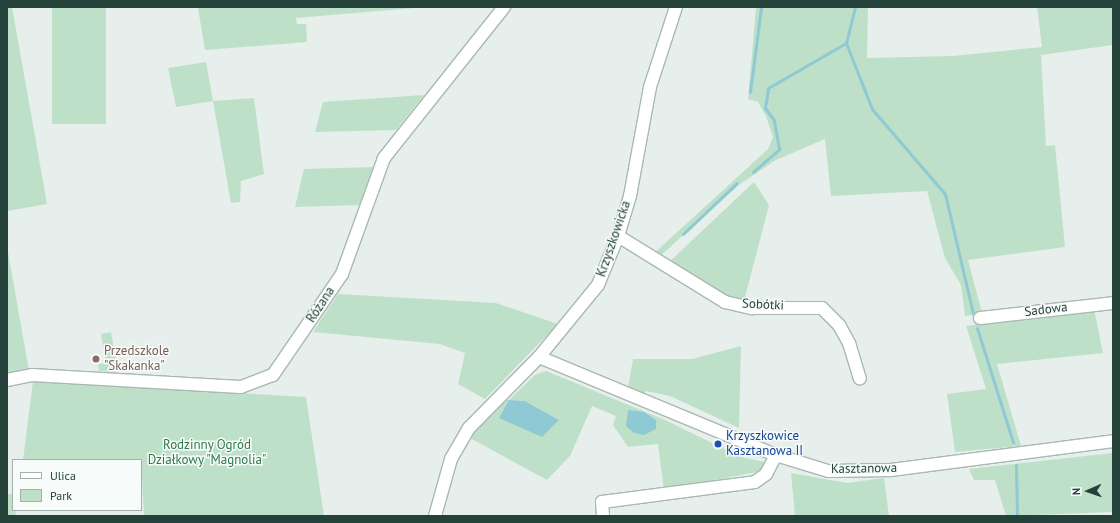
<!DOCTYPE html>
<meta charset="utf-8">
<style>
body{margin:0}
#map{position:relative;width:1120px;height:523px;overflow:hidden;background:#e6efeb;font-family:"PT Sans",sans-serif}
div>[style]{position:absolute}
[style*='--x']{left:calc(var(--x)*1px);top:calc(var(--y)*1px);width:calc(var(--w)*1px);rotate:calc(var(--a)*1deg)}
.green>*{inset:0;background:#bfe0c8;transform-origin:0 0}
.water>*{inset:0;background:#8ec9d4}
.stream>*{height:3px;margin:-1.5px;padding:0 1.5px;transform-origin:1.5px;border-radius:1.5px;background:#8ec9d4}
.roads{filter:drop-shadow(1px 0 #a8b8b2) drop-shadow(-1px 0 #a8b8b2) drop-shadow(0 1px #a8b8b2) drop-shadow(0 -1px #a8b8b2)}
.street>*{height:12px;margin:-6px;padding:0 6px;transform-origin:6px;border-radius:6px;background:#fff}
.secondary>*{height:12px;margin:-6px;padding:0 6px;transform-origin:6px;border-radius:6px;background:#fff}
.dots>*{width:11px;height:11px;translate:-50% -50%;box-sizing:border-box;border:2px solid #f7fbf9;border-radius:50%}
span{translate:-50% -50%;white-space:nowrap;text-align:center;line-height:1.15;-webkit-text-stroke:3px #f7fbf9;paint-order:stroke}
.street-label{font-size:13px;color:#24423a}
.education-label{font-size:13px;color:#785e54}
.left{translate:0 -50%;text-align:left}
.transit-label{font-size:13px;color:#164399}
.park-label{font-size:13px;color:#2d7a4b}
.frame{position:absolute;inset:0;border:8px solid #24423a;pointer-events:none}
.legend{position:absolute;left:12px;top:459px;width:130px;height:52px;box-sizing:border-box;background:#f7fbf9;border:1px solid #a3b1ad;margin:0;padding:5px 7px;list-style:none;font-size:12px;color:#24423a}
.legend li{display:flex;align-items:center;gap:8px;height:20px}
.legend b{width:20px;border:1px solid #a3b1ad}
.north{position:absolute;left:1068px;top:471px;width:40px;height:40px;-webkit-text-stroke:3px #f7fbf9;paint-order:stroke;rotate:268deg;font-size:11px;font-weight:700;line-height:16px;text-align:center;color:#24423a}
.north::after{content:'';display:block;margin:auto;width:14px;height:18px;background:#24423a;clip-path:polygon(50% 0,100% 100%,50% 72%,0 100%)}
</style>
<div id="map">
<div class="green">
<i style="clip-path:polygon(7px 7px,12px 7px,47px 204px,7px 211px)"></i>
<i style="left:52px;top:7px;width:54px;height:117px"></i>
<i style="clip-path:polygon(426px 7px,296px 18px,297px 24px,306px 24px,307px 42px,205px 50px,198px 8px)"></i>
<i style="clip-path:polygon(756px 7px,868px 7px,867px 58px,952px 56px,1042px 47px,1037px 7px,1113px 7px,1113px 45px,1041px 55px,1046px 146px,1055px 145px,1065px 247px,968px 260px,982px 313px,965px 316px,961px 285px,945px 258px,927px 191px,831px 196px,825px 139px,776px 160px,740px 184px,658px 258px,652px 255px,768px 149px,773px 137px,766px 116px,758px 102px,748px 99px)"></i>
<i style="clip-path:polygon(206px 62px,213px 101px,254px 98px,264px 174px,241px 181px,240px 202px,231px 203px,213px 101px,176px 107px,168px 68px)"></i>
<i style="clip-path:polygon(424px 95px,396px 130px,315px 132px,323px 102px)"></i>
<i style="clip-path:polygon(374px 167px,360px 205px,295px 207px,304px 169px)"></i>
<i style="clip-path:polygon(754px 182px,769px 205px,744px 301px,726px 296px,667px 264px)"></i>
<i style="clip-path:polygon(7px 246px,29px 371px,7px 375px)"></i>
<i style="clip-path:polygon(338px 294px,496px 303px,558px 324px,485px 399px,458px 384px,465px 353px,440px 344px,313px 332px)"></i>
<i style="clip-path:polygon(1094px 309px,1103px 353px,997px 364px,1021px 446px,955px 452px,947px 394px,986px 389px,966px 326px)"></i>
<i style="clip-path:polygon(111px 332px,118px 372px,99px 371px,98px 364px,106px 363px,101px 334px)"></i>
<i style="clip-path:polygon(741px 346px,739px 428px,670px 396px,646px 391px,643px 395px,628px 388px,633px 359px,692px 359px)"></i>
<i style="clip-path:polygon(evenodd,546px 371px,665px 420px,741px 457px,764px 462px,762px 471px,664px 490px,658px 444px,628px 447px,613px 425px,616px 416px,592px 406px,570px 456px,547px 480px,470px 438px,503px 399px,509px 400px,535px 375px,546px 371px,509px 400px,525px 401px,559px 420px,509px 400px)"></i>
<i style="clip-path:polygon(33px 381px,306px 397px,324px 516px,144px 516px,141px 460px,23px 460px)"></i>
<i style="clip-path:polygon(1113px 453px,1113px 512px,1006px 516px,995px 480px,974px 480px,969px 469px)"></i>
<i style="clip-path:polygon(791px 473px,847px 483px,884px 478px,889px 516px,795px 516px)"></i>
<i style="clip-path:polygon(7px 494px,13px 494px,16px 516px,7px 516px)"></i>
</div>
<div class="water">
<i style="clip-path:polygon(509px 400px,525px 401px,559px 420px,542px 437px,499px 418px)"></i>
<i style="clip-path:polygon(628px 410px,644px 412px,656px 420px,656px 429px,644px 435px,634px 433px,626px 426px)"></i>
</div>
<div class="stream">
<i style="--x:855;--y:7;--w:37;--a:104"></i>
<i style="--x:846;--y:43;--w:71;--a:68.5"></i>
<i style="--x:872;--y:109;--w:112;--a:49.3"></i>
<i style="--x:945;--y:194;--w:122;--a:76.8"></i>
<i style="--x:750;--y:92;--w:86;--a:-82.6"></i>
<i style="--x:753;--y:172;--w:35;--a:-41"></i>
<i style="--x:779;--y:149;--w:29;--a:-100"></i>
<i style="--x:774;--y:120;--w:15;--a:-127"></i>
<i style="--x:765;--y:108;--w:20;--a:-81"></i>
<i style="--x:768;--y:88;--w:90;--a:-30"></i>
<i style="--x:683;--y:234;--w:74;--a:-43.4"></i>
<i style="--x:977;--y:328;--w:120;--a:72.5"></i>
<i style="--x:1016;--y:465;--w:51;--a:88.9"></i>
</div>
<div class="roads">
<div class="street">
<i style="--x:618;--y:236;--w:126;--a:31.7"></i>
<i style="--x:725;--y:302;--w:28;--a:13"></i>
<i style="--x:752;--y:308;--w:70;--a:0"></i>
<i style="--x:822;--y:308;--w:24;--a:45"></i>
<i style="--x:839;--y:325;--w:21;--a:61"></i>
<i style="--x:849;--y:343;--w:37;--a:73"></i>
<i style="--x:980;--y:318;--w:134;--a:-6.4"></i>
<i style="--x:539;--y:357;--w:93;--a:-50.7"></i>
<i style="--x:598;--y:285;--w:53;--a:-67.8"></i>
<i style="--x:618;--y:236;--w:42;--a:-73.3"></i>
<i style="--x:630;--y:196;--w:111;--a:-79.6"></i>
<i style="--x:650;--y:87;--w:84;--a:-72"></i>
<i style="--x:7;--y:380;--w:25;--a:-11"></i>
<i style="--x:32;--y:375;--w:209;--a:3.3"></i>
<i style="--x:241;--y:387;--w:34;--a:-21"></i>
<i style="--x:273;--y:375;--w:122;--a:-55.7"></i>
<i style="--x:342;--y:274;--w:123;--a:-70.1"></i>
<i style="--x:384;--y:158;--w:193;--a:-51.5"></i>
<i style="--x:603;--y:516;--w:14;--a:-94"></i>
<i style="--x:602;--y:502;--w:154;--a:-7.4"></i>
<i style="--x:755;--y:482;--w:14;--a:-36"></i>
<i style="--x:766;--y:474;--w:21;--a:-62"></i>
</div>
<div class="secondary">
<i style="--x:435;--y:516;--w:59;--a:-74.3"></i>
<i style="--x:451;--y:459;--w:36;--a:-60"></i>
<i style="--x:469;--y:428;--w:100;--a:-45.4"></i>
<i style="--x:539;--y:357;--w:256;--a:22.5"></i>
<i style="--x:776;--y:455;--w:54;--a:17.1"></i>
<i style="--x:828;--y:471;--w:63;--a:-0.9"></i>
<i style="--x:891;--y:470;--w:224;--a:-7.4"></i>
</div>
</div>
<div class="dots">
<i style="left:96px;top:359px;background:#8d6e63"></i>
<i style="left:718px;top:444px;background:#1a4fb4"></i>
</div>
<div class="street-label">
<span style="left:614px;top:239px;rotate:-71deg">Krzyszkowicka</span>
<span style="left:321px;top:305px;rotate:-57deg">Różana</span>
<span style="left:763px;top:305px;rotate:3deg">Sobótki</span>
<span style="left:1046px;top:310px;rotate:-7deg">Sadowa</span>
<span style="left:864px;top:469px;rotate:-1deg">Kasztanowa</span>
</div>
<div class="education-label">
<span class="left" style="left:104px;top:359px">Przedszkole<br>"Skakanka"</span>
</div>
<div class="transit-label">
<span class="left" style="left:726px;top:444px">Krzyszkowice<br>Kasztanowa II</span>
</div>
<div class="park-label">
<span style="left:207px;top:453px">Rodzinny Ogród<br>Działkowy "Magnolia"</span>
</div>
<div class="frame"></div>
<ul class="legend">
<li><b style="height:5px;background:#fff"></b>Ulica</li>
<li><b style="height:11px;background:#bfe0c8"></b>Park</li>
</ul>
<div class="north">N</div>
</div>
